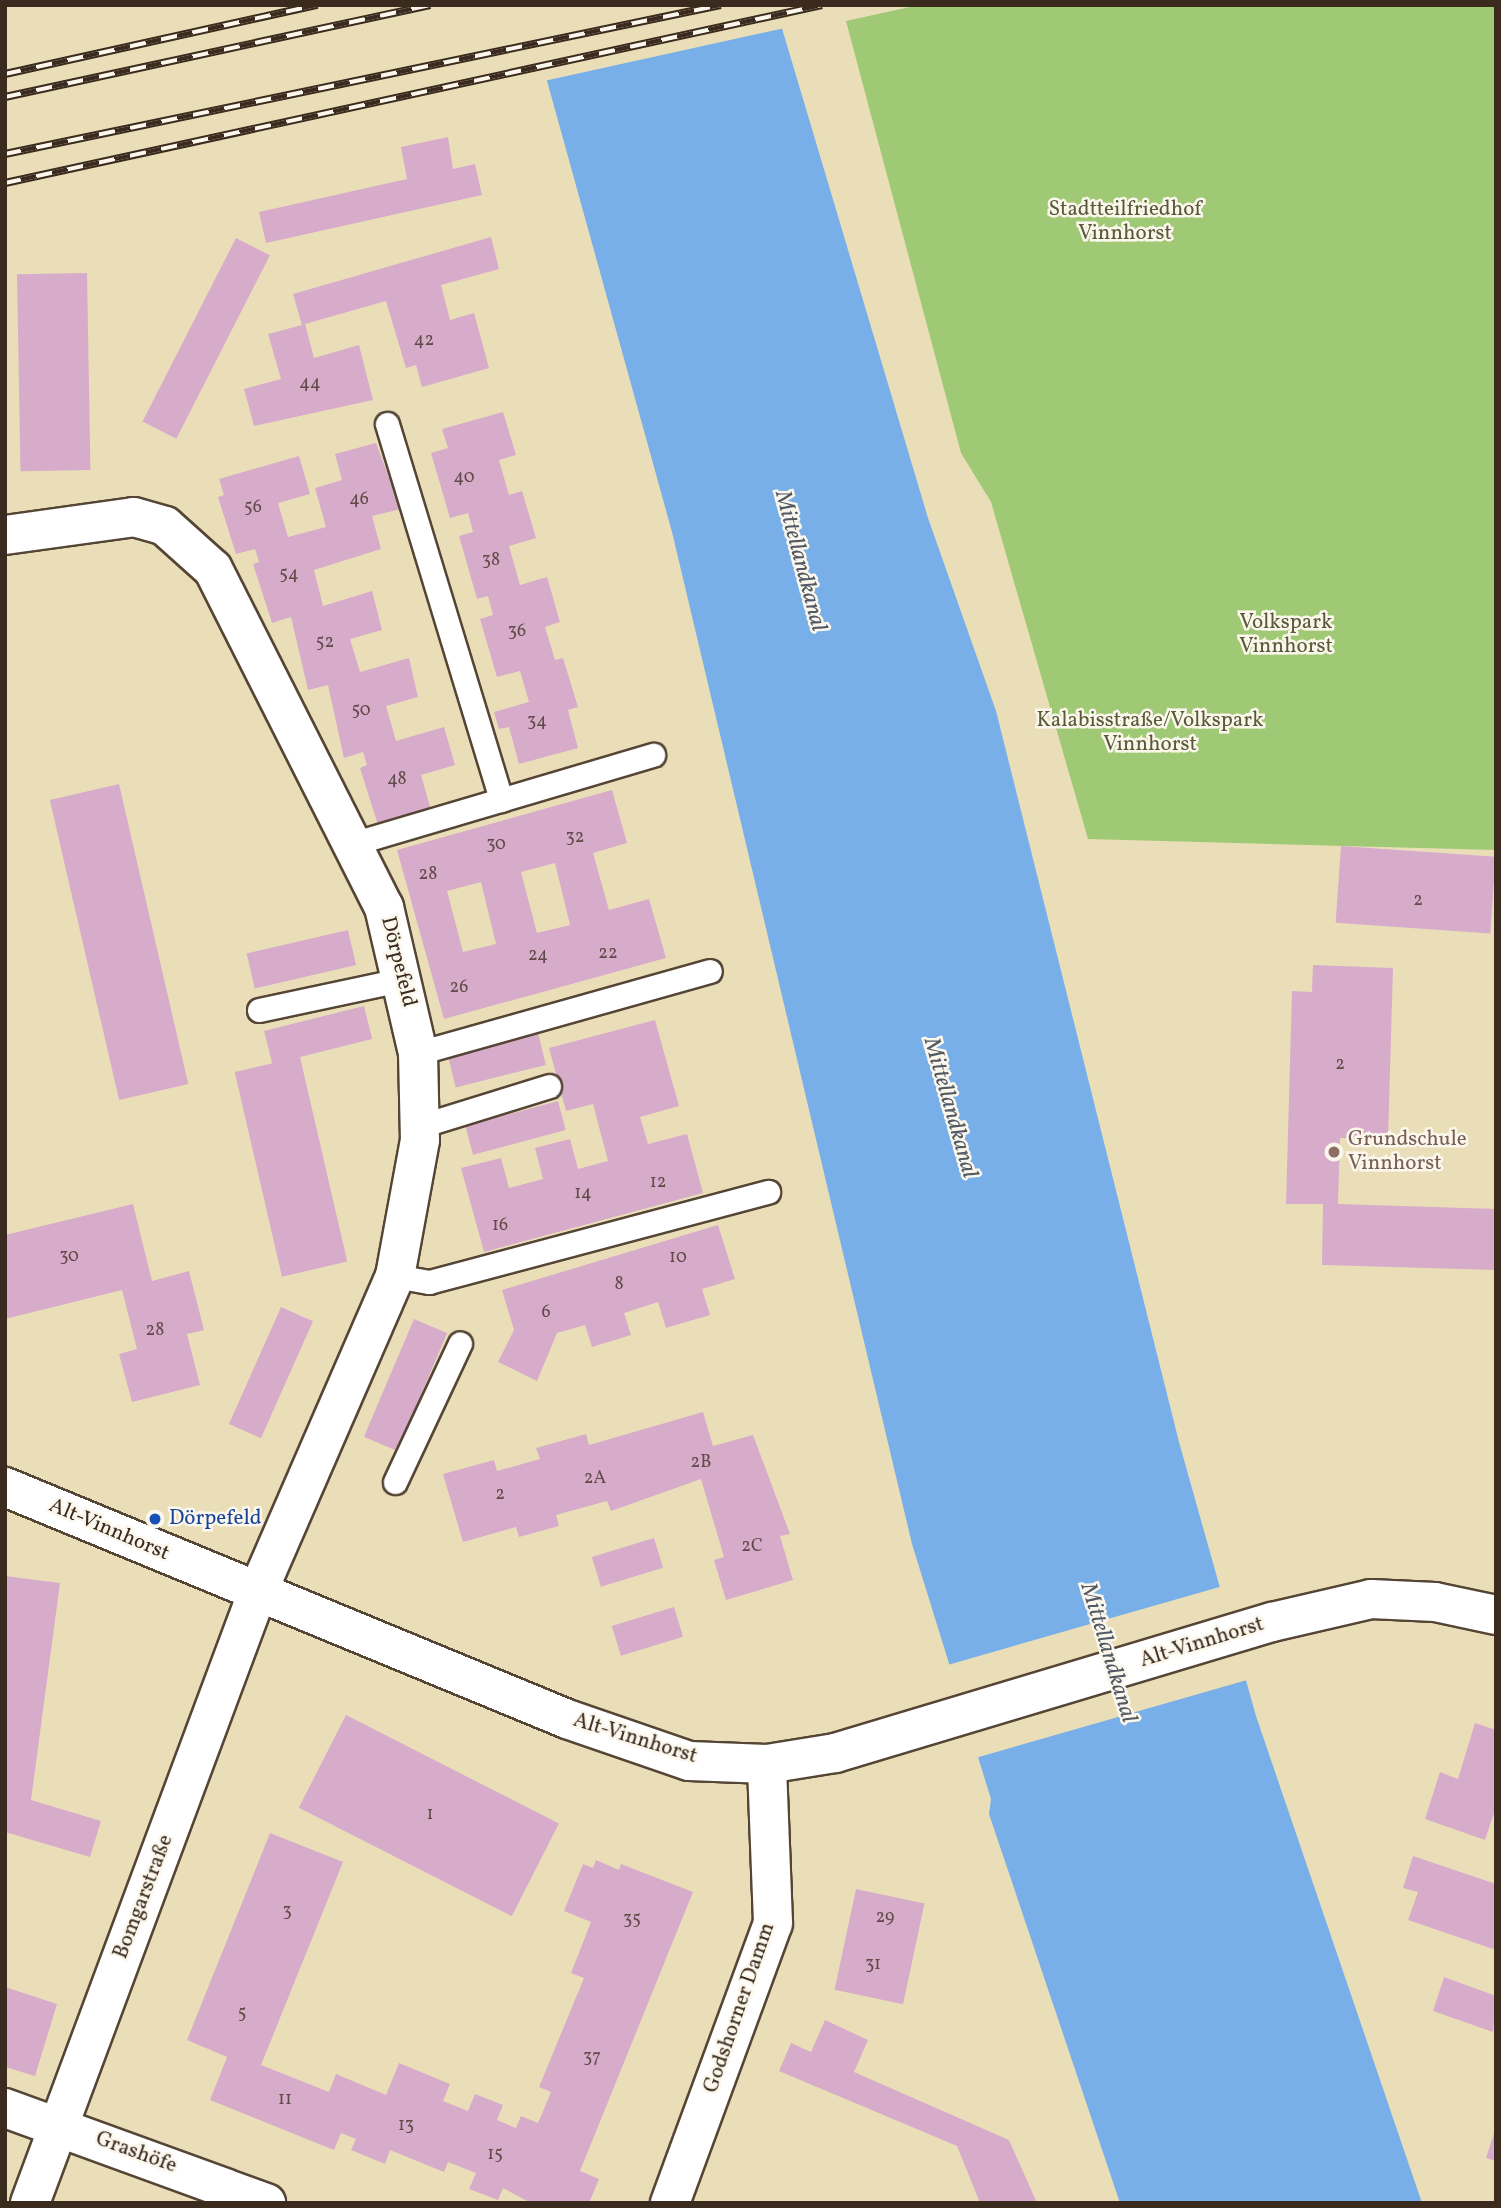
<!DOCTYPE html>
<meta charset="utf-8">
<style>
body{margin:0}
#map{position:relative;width:1501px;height:2208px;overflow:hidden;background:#eadeb9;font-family:Vollkorn,serif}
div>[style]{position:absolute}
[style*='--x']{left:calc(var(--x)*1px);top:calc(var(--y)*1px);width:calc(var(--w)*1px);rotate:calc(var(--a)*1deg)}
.green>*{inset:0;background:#a0c975}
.water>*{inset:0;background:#79afe8}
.pier>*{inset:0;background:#eadeb9;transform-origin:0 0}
.building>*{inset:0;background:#d7acca;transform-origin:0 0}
.roads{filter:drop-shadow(2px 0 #554535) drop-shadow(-2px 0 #554535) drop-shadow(0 2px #554535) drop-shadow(0 -2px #554535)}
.service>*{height:23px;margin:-11.5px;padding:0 11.5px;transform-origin:11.5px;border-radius:11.5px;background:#fff}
.minor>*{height:38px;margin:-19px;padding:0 19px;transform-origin:19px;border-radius:19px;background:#fff}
.tertiary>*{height:38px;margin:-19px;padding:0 19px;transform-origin:19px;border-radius:19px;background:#fff}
.rail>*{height:8px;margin-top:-4px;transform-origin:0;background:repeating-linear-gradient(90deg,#fbf7ec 0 16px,#3b2a1e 0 32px);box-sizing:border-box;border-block:2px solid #3b2a1e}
.dots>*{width:19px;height:19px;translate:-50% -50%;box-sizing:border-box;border:4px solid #fbf7ec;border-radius:50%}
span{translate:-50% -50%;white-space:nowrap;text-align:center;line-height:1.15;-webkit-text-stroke:5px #fbf7ec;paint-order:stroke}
.number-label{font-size:18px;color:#624a49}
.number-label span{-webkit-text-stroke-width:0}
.park-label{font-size:21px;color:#595a38}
.street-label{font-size:21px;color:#3b2a1e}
.education-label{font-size:21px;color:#785e54}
.left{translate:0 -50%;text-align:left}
.transit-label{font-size:21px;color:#164399}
.water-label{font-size:23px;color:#515965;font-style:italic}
.frame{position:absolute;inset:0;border:7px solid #3b2a1e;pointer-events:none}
</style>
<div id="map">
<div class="green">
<i style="clip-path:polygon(919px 5px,1496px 5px,1496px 850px,1088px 839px,991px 502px,961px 453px,846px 21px)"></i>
</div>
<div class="water">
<i style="clip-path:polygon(526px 5px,775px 5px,928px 518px,996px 711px,1179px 1442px,1256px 1716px,1422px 2203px,1120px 2203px,989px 1814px,991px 1799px,912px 1544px,672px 532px)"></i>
</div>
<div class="pier">
<i style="clip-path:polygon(523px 5px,779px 5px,785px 28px,544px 81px)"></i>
<i style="left:1223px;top:1586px;width:97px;height:288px;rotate:74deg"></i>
</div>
<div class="building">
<i style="clip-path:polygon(448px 137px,453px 169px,475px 164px,482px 195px,266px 243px,259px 212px,407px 179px,401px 147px)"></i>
<i style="clip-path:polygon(491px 237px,499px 269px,441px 285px,450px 320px,474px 313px,489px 368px,422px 387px,416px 365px,406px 368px,386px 301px,305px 324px,314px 358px,359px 345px,373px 400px,254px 426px,244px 389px,281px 379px,268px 334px,302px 325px,293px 294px)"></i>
<i style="left:236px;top:238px;width:38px;height:206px;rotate:27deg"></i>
<i style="left:87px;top:273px;width:197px;height:70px;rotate:89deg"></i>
<i style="clip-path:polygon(503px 412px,516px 455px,499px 460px,509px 495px,522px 491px,536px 538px,509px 546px,520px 585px,547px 577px,560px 622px,545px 627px,555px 660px,563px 658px,578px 707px,568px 710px,578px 748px,519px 764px,509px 727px,499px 729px,494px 712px,529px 702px,520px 671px,497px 677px,480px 619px,493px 615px,488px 596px,477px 599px,459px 536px,473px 532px,468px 513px,450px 518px,431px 453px,448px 448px,442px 429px)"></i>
<i style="clip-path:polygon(376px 443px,401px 509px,372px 516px,381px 549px,314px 570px,323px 606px,372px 591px,382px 630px,350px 639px,360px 672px,409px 658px,418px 697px,386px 706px,396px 741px,444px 727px,455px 765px,421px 775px,431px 810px,378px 825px,360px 768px,367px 765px,363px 752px,344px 758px,328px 685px,308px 690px,291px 617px,272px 623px,253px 564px,259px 562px,255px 549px,236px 554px,218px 497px,224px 495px,219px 479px,299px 456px,310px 494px,278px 503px,288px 537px,326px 527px,315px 488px,342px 480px,335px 454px)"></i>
<i style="left:119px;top:784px;width:308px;height:71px;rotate:77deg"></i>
<i style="clip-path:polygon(evenodd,612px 790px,627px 843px,593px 853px,609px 910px,649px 899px,666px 958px,444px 1019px,397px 850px,612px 790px,555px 863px,570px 925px,537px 933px,521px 872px,555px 863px,612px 790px,481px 882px,496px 944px,463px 952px,447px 891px,481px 882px)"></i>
<i style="left:1341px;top:846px;width:155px;height:77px;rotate:4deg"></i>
<i style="left:348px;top:930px;width:36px;height:104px;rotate:77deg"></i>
<i style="clip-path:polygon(1313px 965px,1393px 968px,1388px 1139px,1340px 1138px,1338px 1204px,1496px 1209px,1496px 1270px,1322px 1265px,1323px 1204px,1286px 1204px,1292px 991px,1312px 992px)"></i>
<i style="left:364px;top:1006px;width:34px;height:103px;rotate:76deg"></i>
<i style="clip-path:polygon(655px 1020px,679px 1106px,640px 1117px,648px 1144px,687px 1134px,703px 1193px,484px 1252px,461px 1168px,501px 1158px,509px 1188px,543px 1179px,535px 1148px,570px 1139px,578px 1169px,608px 1161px,593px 1104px,566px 1111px,549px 1048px)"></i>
<i style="left:537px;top:1029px;width:37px;height:93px;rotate:76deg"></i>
<i style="left:300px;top:1057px;width:210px;height:67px;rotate:77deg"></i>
<i style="left:558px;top:1101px;width:30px;height:96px;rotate:75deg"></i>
<i style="clip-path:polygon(133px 1204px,152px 1281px,189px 1271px,204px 1330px,187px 1334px,200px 1385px,132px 1402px,119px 1354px,137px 1349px,122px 1290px,5px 1319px,5px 1235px)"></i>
<i style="clip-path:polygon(718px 1225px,735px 1279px,702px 1289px,710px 1315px,666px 1328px,658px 1302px,624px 1313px,631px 1335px,592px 1347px,585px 1325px,557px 1333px,537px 1381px,498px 1362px,514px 1330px,502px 1290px)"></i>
<i style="left:281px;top:1307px;width:35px;height:128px;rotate:24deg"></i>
<i style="left:414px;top:1319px;width:36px;height:128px;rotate:23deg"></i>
<i style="clip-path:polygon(703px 1412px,713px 1446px,753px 1435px,790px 1534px,780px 1536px,793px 1580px,726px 1600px,714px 1560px,724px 1557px,701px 1479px,611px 1511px,607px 1501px,556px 1515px,559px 1526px,519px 1537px,516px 1527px,463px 1542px,443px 1474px,494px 1460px,497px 1471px,540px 1459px,536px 1448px,586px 1434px,589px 1445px)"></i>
<i style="left:654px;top:1538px;width:31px;height:65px;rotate:73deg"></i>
<i style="clip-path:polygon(5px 1576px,60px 1583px,31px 1800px,101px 1821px,90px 1857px,5px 1832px)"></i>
<i style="left:674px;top:1607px;width:31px;height:65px;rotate:73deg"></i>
<i style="left:346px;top:1715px;width:239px;height:104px;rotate:27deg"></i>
<i style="clip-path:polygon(1475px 1723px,1496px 1730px,1496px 1807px,1485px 1840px,1425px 1819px,1440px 1772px,1458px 1779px)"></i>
<i style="clip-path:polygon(270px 1833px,343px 1862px,261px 2065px,329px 2092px,336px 2074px,386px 2095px,399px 2063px,450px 2084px,443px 2101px,468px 2111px,475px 2094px,503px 2105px,497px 2120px,516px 2128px,521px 2116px,538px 2123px,551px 2092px,539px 2087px,584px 1978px,571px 1973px,591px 1922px,564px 1911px,583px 1864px,593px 1868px,596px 1860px,619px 1870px,621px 1864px,693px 1892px,580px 2171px,599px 2179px,589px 2203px,531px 2203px,503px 2188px,498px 2200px,469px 2189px,476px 2173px,448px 2162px,444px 2172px,390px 2150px,385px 2164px,351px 2150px,356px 2139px,341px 2133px,334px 2150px,210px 2100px,227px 2057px,187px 2040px)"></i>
<i style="clip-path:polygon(1413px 1856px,1496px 1884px,1496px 1950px,1408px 1920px,1418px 1892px,1403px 1888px)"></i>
<i style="left:856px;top:1889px;width:70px;height:103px;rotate:12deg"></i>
<i style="clip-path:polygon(1444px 1977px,1496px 1996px,1493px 2032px,1433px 2011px)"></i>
<i style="clip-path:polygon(5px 1987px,57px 2004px,35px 2076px,5px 2067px)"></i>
<i style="clip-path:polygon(825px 2020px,868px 2040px,854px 2072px,1009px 2140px,1037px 2203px,980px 2203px,957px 2146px,779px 2071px,791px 2043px,811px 2052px)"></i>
<i style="clip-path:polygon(1495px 2130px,1496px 2130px,1496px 2161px,1486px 2158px)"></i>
</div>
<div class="roads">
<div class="service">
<i style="--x:387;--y:424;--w:393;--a:73.1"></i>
<i style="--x:355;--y:843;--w:311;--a:-16.5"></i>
<i style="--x:259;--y:1010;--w:149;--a:-12"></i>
<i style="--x:418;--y:1053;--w:303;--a:-15.7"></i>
<i style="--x:420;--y:1126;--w:135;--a:-17.2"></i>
<i style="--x:395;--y:1276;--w:35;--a:10"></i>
<i style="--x:429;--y:1282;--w:351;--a:-14.9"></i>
<i style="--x:395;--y:1482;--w:153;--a:-64.9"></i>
</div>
<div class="minor">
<i style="--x:5;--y:535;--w:130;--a:-7.9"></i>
<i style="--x:134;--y:517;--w:32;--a:16"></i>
<i style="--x:165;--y:526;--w:64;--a:41.9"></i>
<i style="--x:213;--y:569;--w:379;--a:63.2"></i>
<i style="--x:384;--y:907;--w:150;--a:76.9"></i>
<i style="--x:418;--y:1053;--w:87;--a:88.7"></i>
<i style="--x:420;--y:1140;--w:138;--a:100.4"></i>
<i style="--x:395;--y:1276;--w:344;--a:113.5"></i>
<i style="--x:258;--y:1591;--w:653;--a:110.43"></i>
<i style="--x:5;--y:2108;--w:278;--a:20"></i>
<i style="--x:670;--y:2203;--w:298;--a:-69.8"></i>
<i style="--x:773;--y:1923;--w:159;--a:-92.2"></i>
</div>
<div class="tertiary">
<i style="--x:5;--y:1487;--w:608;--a:22.43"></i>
<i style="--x:567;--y:1719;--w:129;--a:19"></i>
<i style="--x:689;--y:1761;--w:78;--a:2.2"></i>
<i style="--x:767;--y:1764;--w:69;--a:-9.2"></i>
<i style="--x:835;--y:1753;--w:456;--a:-16.7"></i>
<i style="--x:1272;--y:1622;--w:102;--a:-13.1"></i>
<i style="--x:1371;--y:1599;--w:64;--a:2.7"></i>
<i style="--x:1435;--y:1602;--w:62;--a:12"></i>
</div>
</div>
<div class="rail">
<i style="--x:5;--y:74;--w:320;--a:-12.5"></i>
<i style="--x:5;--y:97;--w:435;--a:-12.2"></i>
<i style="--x:5;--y:154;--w:731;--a:-11.76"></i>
<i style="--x:5;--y:183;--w:836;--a:-12.29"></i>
</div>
<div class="dots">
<i style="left:1334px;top:1152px;background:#8d6e63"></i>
<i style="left:155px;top:1519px;background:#1a4fb4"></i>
</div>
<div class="number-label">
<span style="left:424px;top:341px">42</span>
<span style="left:310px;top:384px">44</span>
<span style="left:464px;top:478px">40</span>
<span style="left:359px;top:500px">46</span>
<span style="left:253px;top:508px">56</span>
<span style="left:491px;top:561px">38</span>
<span style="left:289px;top:575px">54</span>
<span style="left:517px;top:632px">36</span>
<span style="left:325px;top:643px">52</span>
<span style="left:361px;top:711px">50</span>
<span style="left:537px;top:722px">34</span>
<span style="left:397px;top:780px">48</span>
<span style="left:575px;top:838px">32</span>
<span style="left:496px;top:845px">30</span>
<span style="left:428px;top:875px">28</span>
<span style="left:1418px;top:901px">2</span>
<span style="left:608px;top:954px">22</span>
<span style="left:538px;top:956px">24</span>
<span style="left:459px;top:988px">26</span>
<span style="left:1340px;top:1065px">2</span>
<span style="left:658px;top:1183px">12</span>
<span style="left:583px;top:1194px">14</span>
<span style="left:500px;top:1226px">16</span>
<span style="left:69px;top:1257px">30</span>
<span style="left:678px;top:1258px">10</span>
<span style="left:619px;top:1285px">8</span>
<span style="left:546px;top:1313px">6</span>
<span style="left:155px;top:1331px">28</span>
<span style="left:701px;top:1463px">2B</span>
<span style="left:595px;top:1479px">2A</span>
<span style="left:500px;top:1495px">2</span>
<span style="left:752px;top:1547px">2C</span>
<span style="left:430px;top:1815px">1</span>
<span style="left:287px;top:1912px">3</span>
<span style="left:885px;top:1918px">29</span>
<span style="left:632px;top:1920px">35</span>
<span style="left:873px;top:1965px">31</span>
<span style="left:242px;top:2014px">5</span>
<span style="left:592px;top:2058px">37</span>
<span style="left:285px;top:2100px">11</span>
<span style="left:406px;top:2126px">13</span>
<span style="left:495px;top:2155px">15</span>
</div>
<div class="park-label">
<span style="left:1125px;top:222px">Stadtteilfriedhof<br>Vinnhorst</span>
<span style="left:1286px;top:635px">Volkspark<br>Vinnhorst</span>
<span style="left:1150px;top:733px">Kalabisstraße/Volkspark<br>Vinnhorst</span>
</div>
<div class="street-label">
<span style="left:398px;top:962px;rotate:76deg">Dörpefeld</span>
<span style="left:109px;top:1530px;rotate:23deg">Alt-Vinnhorst</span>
<span style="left:1202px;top:1643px;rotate:-17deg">Alt-Vinnhorst</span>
<span style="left:635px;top:1739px;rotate:17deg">Alt-Vinnhorst</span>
<span style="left:144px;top:1897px;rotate:-69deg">Bomgarstraße</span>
<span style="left:740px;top:2008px;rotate:-71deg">Godshorner Damm</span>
<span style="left:136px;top:2153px;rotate:20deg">Grashöfe</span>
</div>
<div class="education-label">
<span class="left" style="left:1348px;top:1152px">Grundschule<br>Vinnhorst</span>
</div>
<div class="transit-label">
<span class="left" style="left:169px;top:1519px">Dörpefeld</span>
</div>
<div class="water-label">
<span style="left:800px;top:561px;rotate:75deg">Mittellandkanal</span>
<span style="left:950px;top:1108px;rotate:74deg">Mittellandkanal</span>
<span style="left:1108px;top:1653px;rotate:73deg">Mittellandkanal</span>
</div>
<div class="frame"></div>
</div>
